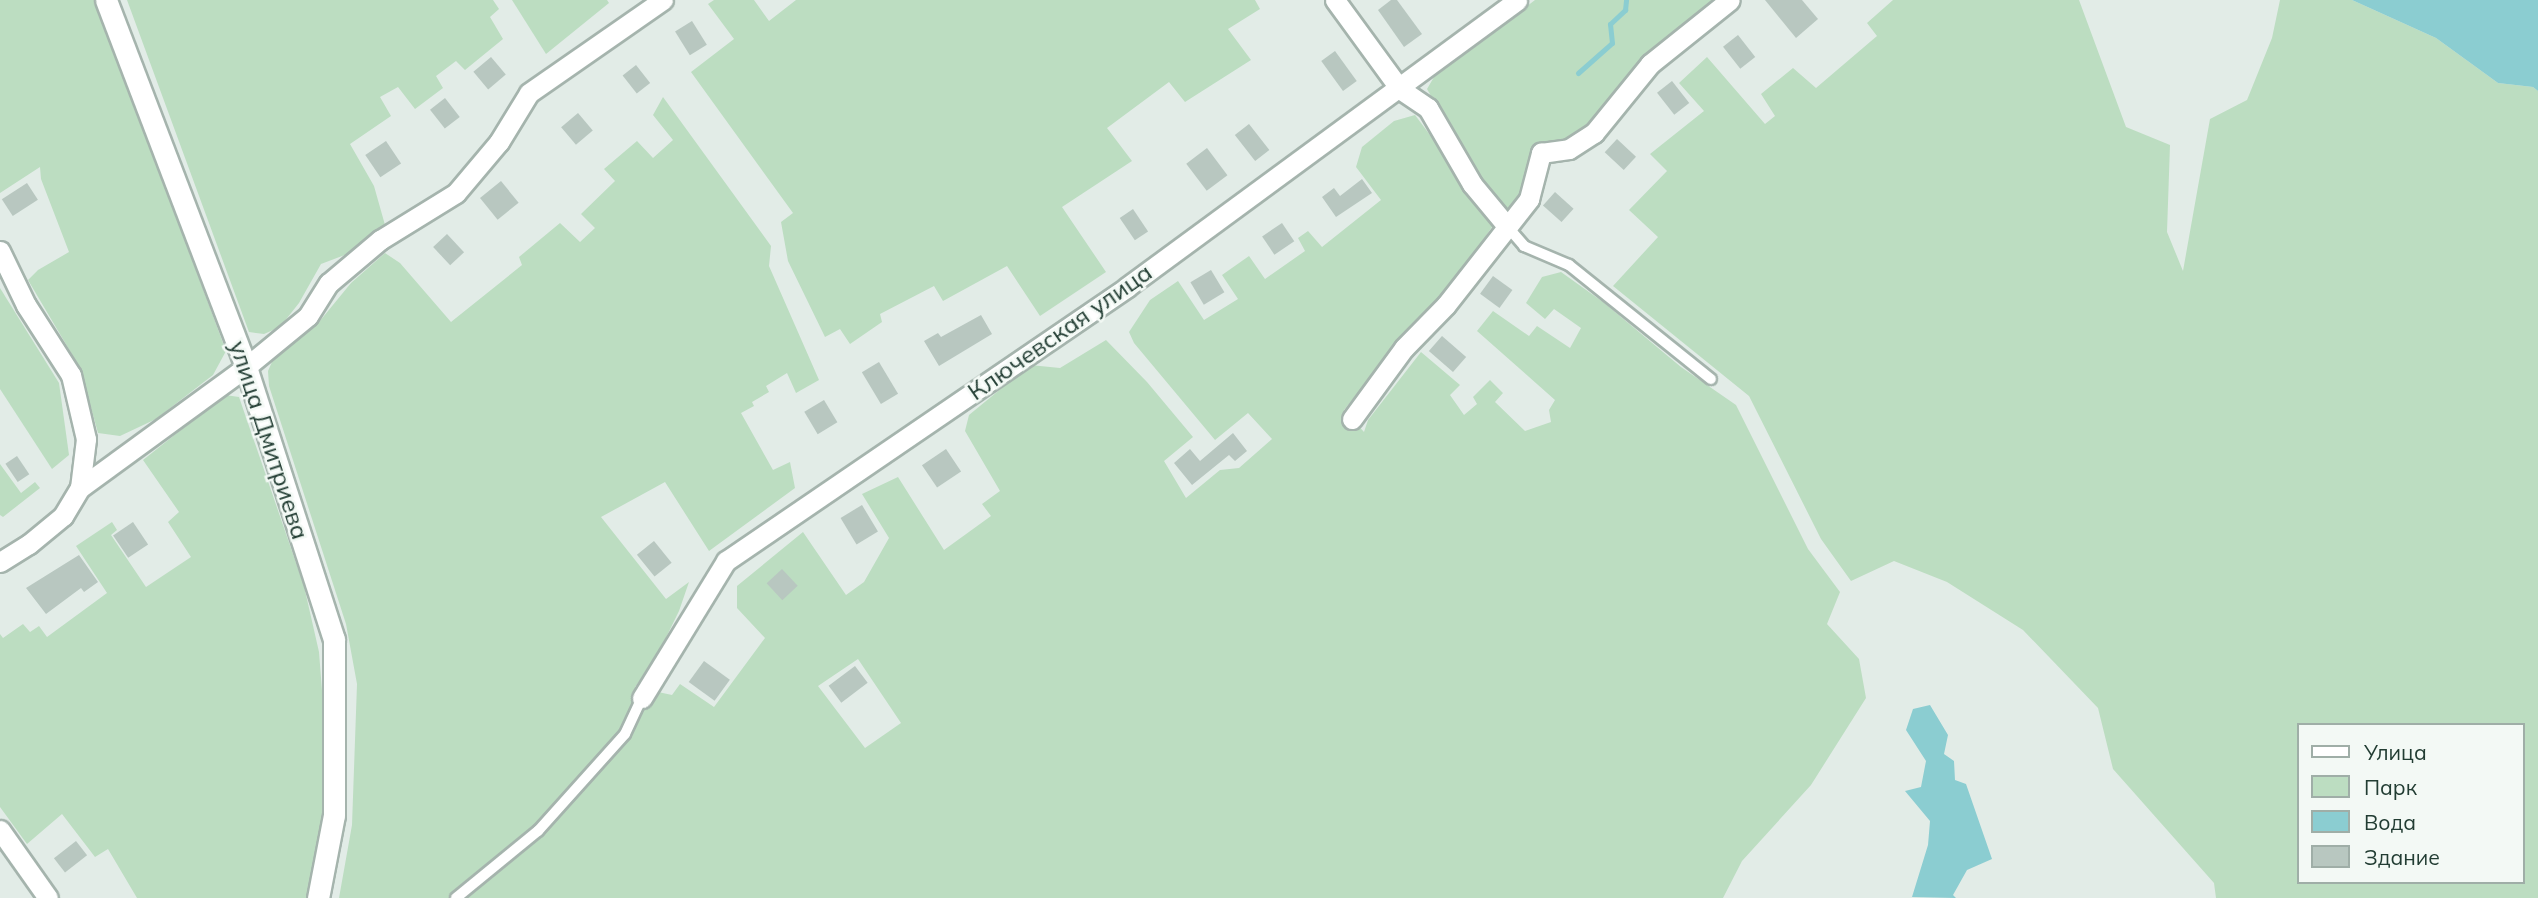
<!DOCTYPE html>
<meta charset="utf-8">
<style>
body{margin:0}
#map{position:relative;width:2538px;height:898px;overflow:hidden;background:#e2ece7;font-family:Mulish,sans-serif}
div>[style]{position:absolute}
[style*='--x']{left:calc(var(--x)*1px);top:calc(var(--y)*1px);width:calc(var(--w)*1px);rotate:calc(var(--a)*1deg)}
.green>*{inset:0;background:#bcddc1}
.water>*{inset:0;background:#8bcdd1}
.stream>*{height:5px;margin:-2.5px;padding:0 2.5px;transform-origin:2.5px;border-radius:2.5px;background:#8bcdd1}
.building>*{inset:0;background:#b8c7c0;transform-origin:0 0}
.roads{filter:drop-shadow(2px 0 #a5b4ad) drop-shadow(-2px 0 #a5b4ad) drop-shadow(0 2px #a5b4ad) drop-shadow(0 -2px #a5b4ad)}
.lane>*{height:10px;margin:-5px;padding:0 5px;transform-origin:5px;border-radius:5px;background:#fff}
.street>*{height:19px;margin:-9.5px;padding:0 9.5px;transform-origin:9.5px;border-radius:9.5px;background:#fff}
.secondary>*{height:21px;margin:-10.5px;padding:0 10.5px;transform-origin:10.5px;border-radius:10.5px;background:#fff}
span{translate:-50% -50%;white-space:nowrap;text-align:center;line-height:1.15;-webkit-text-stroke:5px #f3f9f5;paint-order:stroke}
.street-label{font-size:24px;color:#223d33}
.legend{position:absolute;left:2297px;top:723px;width:228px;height:161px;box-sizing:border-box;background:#f3f9f5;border:2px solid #9faea7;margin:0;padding:9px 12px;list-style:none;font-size:21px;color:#223d33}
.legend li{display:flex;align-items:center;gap:14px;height:35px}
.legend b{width:35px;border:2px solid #9faea7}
</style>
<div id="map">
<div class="green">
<i style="clip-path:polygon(0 0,96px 0,226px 351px,213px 375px,156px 419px,120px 436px,98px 433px,80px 368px,28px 280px,38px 270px,69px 252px,41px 179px,40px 167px,0 193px)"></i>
<i style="clip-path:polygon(127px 0,493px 0,499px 9px,490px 17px,503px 39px,465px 70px,456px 61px,436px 76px,443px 88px,415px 109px,398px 87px,380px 97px,391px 116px,350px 144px,374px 186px,385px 225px,350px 253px,321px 264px,299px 303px,280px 327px,264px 334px,249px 332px)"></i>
<i style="clip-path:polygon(512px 0,607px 0,609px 3px,546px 54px)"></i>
<i style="clip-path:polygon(714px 0,754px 0,769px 21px,796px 0,1255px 0,1260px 9px,1228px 29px,1251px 60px,1185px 102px,1169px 82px,1107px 128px,1132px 161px,1062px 207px,1106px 272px,1040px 316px,1007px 266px,943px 301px,934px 286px,880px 314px,882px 322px,850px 344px,840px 329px,825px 337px,788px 261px,781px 222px,793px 213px,691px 72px,734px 39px,708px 4px)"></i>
<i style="clip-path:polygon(1535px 0,1717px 0,1590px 127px,1564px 142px,1534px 145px,1521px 194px,1505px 211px,1479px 180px,1427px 89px,1434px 77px)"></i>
<i style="clip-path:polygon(evenodd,1893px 0,2079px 0,2126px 127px,2170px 145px,2167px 232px,2183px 271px,2210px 119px,2247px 100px,2272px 38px,2280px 0,2352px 0,2436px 38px,2498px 83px,2533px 87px,2538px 91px,2538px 898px,2216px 898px,2214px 883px,2113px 769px,2098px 708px,2023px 630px,1947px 582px,1894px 561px,1851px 581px,1821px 539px,1749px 396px,1613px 286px,1658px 237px,1629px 210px,1667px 171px,1650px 154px,1704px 111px,1679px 83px,1707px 57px,1765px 124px,1775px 116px,1761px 94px,1793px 68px,1816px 88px,1877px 36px,1867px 23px,1893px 0,2298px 725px,2522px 725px,2522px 882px,2298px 882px,2298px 725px)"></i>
<i style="clip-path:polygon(evenodd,663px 97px,771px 246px,769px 266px,819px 380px,796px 393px,787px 373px,766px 386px,769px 392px,752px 402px,754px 406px,741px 413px,773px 470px,790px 462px,795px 488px,709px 551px,665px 482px,601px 517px,666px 599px,689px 582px,679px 611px,654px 662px,635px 687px,672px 695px,680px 684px,714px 707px,765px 638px,737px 608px,737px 586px,803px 532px,846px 595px,864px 582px,889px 538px,862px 494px,898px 477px,944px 550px,991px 516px,982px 504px,1000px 491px,965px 431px,969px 415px,1030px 365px,1060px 368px,1106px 340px,1147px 382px,1193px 437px,1164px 461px,1186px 498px,1220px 470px,1239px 468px,1272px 439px,1248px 413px,1215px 440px,1134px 343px,1129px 332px,1150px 300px,1178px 281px,1204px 320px,1238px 299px,1222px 275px,1249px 256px,1265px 279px,1305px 251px,1298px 238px,1308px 231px,1322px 247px,1381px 200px,1356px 167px,1362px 147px,1394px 121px,1415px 115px,1442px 151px,1469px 197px,1494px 224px,1447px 293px,1407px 331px,1344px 410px,1364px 432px,1368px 420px,1421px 352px,1460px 385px,1450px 395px,1464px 415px,1477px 404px,1473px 397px,1490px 380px,1503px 393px,1495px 402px,1525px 431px,1551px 422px,1549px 410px,1555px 400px,1477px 331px,1493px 311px,1529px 336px,1537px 326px,1570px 348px,1581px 328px,1554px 309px,1545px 319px,1526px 303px,1542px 277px,1561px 272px,1603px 302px,1681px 367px,1736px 405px,1808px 549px,1840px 592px,1827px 624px,1859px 659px,1866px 698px,1811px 785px,1742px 861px,1723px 898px,339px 898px,352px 825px,357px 684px,346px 624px,269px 386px,268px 371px,275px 355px,319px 322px,351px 283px,385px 253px,400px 263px,451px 322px,522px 265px,519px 257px,560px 223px,580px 242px,595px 228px,581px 214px,615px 181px,604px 169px,637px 141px,653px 158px,673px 140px,653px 115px,663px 97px,858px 659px,901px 723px,865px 748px,818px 686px,858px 659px)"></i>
<i style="clip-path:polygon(0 288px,59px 383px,69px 455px,52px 469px,0 389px)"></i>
<i style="clip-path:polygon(225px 395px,239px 397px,304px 586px,319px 652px,325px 729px,324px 805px,308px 898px,137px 898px,108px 849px,95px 857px,62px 814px,27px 844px,0 807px,0 634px,3px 638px,23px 624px,30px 632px,39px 626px,47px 637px,107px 593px,76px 546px,112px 522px,117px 530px,111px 535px,146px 587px,191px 557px,168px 522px,179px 512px,143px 460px)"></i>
<i style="clip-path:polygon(0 464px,21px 493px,35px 482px,40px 488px,3px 517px,0 515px)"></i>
</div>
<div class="water">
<i style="clip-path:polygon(2352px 0,2538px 0,2538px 91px,2533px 87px,2498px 83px,2436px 38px)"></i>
<i style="clip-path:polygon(1930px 705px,1948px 735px,1944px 754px,1954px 761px,1955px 780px,1966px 784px,1992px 859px,1967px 870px,1953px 895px,1956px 898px,1912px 897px,1928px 845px,1930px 821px,1905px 791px,1921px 787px,1926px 761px,1906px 730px,1913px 709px)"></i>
</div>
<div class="stream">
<i style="--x:1578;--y:73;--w:45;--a:-41.4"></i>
<i style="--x:1612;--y:43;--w:19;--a:-96"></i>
<i style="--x:1610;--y:24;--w:21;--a:-43"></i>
<i style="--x:1625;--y:10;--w:10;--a:-84"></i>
</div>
<div class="building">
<i style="clip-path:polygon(1391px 0,1397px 0,1422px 34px,1404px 47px,1378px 10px)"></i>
<i style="clip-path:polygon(1765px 0,1802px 0,1818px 19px,1796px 38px)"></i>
<i style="left:692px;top:21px;width:28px;height:20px;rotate:58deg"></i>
<i style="left:1738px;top:35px;width:28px;height:19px;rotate:52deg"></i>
<i style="left:1335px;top:51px;width:37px;height:17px;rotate:54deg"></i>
<i style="left:491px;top:57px;width:23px;height:23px;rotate:50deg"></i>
<i style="left:636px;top:65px;width:23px;height:17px;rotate:52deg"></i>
<i style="left:1672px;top:81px;width:28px;height:19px;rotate:52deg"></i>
<i style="left:445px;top:98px;width:24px;height:19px;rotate:52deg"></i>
<i style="left:578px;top:113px;width:23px;height:22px;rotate:50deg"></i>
<i style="left:1249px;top:124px;width:33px;height:18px;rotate:52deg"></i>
<i style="left:1617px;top:139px;width:26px;height:18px;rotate:43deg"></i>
<i style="left:386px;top:141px;width:27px;height:25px;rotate:56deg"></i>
<i style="left:1207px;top:148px;width:34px;height:26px;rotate:53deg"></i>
<i style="clip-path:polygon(1362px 179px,1372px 193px,1336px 217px,1322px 197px,1334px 188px,1340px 196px)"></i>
<i style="left:501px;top:181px;width:28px;height:27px;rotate:51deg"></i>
<i style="left:27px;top:183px;width:20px;height:30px;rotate:57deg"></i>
<i style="left:1555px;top:192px;width:25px;height:18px;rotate:42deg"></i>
<i style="left:1133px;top:209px;width:27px;height:16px;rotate:56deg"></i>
<i style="left:1282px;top:223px;width:22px;height:24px;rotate:56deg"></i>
<i style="left:447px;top:234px;width:25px;height:19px;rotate:47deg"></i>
<i style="left:1211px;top:270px;width:26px;height:24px;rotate:59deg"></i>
<i style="left:1493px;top:276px;width:24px;height:22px;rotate:36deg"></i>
<i style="clip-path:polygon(981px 315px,992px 334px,939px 366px,924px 341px,938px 333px,941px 337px)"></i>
<i style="left:1442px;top:336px;width:32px;height:20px;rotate:41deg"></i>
<i style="left:879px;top:362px;width:37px;height:20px;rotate:59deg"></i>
<i style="left:824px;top:400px;width:26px;height:23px;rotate:59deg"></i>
<i style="clip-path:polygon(1233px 433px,1247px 451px,1235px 461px,1229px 455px,1192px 485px,1174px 463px,1190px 449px,1200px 461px)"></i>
<i style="left:946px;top:449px;width:27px;height:29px;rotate:56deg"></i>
<i style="left:17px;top:456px;width:22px;height:14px;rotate:56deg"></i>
<i style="left:862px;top:505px;width:31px;height:25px;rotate:59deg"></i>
<i style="left:133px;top:522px;width:27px;height:24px;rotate:56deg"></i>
<i style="left:654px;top:541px;width:28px;height:22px;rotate:51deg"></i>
<i style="clip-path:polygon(79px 555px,98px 582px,84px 592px,81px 588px,46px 614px,26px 588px)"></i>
<i style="left:782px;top:569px;width:23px;height:21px;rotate:47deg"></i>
<i style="left:704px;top:661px;width:32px;height:26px;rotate:36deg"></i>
<i style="left:855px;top:666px;width:21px;height:33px;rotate:53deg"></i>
<i style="left:76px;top:841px;width:18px;height:28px;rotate:52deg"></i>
</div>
<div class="roads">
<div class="lane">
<i style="--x:1506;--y:225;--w:28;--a:49"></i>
<i style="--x:1524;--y:246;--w:49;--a:22.9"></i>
<i style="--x:1569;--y:265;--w:182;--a:38.8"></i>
<i style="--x:456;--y:898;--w:106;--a:-39.3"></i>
<i style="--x:538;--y:831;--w:130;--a:-48.1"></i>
<i style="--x:625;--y:734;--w:40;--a:-65"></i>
</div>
<div class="street">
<i style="--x:1335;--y:0;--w:110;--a:53.9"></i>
<i style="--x:1400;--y:89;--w:34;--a:34"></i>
<i style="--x:1428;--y:108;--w:88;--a:59.9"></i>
<i style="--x:1472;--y:184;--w:53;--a:50.3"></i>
<i style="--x:0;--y:251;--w:60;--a:64.3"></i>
<i style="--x:26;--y:305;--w:83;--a:57.3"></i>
<i style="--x:71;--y:375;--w:66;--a:76.8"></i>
<i style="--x:86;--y:439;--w:49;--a:97"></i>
<i style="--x:1352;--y:419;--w:88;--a:-53.8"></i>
<i style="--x:1404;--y:348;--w:60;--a:-45.7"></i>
<i style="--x:1446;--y:305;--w:135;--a:-51.9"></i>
<i style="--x:1529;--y:199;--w:48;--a:-75.4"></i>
<i style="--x:1541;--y:153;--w:28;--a:-8"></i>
<i style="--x:1569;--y:149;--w:30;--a:-33"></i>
<i style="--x:1594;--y:133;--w:89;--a:-50.9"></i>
<i style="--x:1650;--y:64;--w:102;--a:-38.7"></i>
<i style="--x:0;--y:562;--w:34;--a:-32"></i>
<i style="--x:29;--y:544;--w:44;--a:-39.5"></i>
<i style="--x:63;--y:516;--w:33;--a:-59"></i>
<i style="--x:80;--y:488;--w:205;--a:-36.1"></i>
<i style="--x:246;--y:367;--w:80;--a:-39.4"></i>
<i style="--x:308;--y:316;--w:39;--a:-58"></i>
<i style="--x:329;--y:283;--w:67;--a:-40.1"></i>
<i style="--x:380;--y:240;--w:89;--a:-31.7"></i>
<i style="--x:456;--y:193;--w:67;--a:-49.9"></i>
<i style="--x:499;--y:142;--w:57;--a:-58.5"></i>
<i style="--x:529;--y:93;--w:163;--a:-34.8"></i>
<i style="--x:642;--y:698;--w:161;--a:-58.5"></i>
<i style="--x:726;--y:561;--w:486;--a:-34.3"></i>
<i style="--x:1127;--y:287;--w:484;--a:-36.3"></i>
<i style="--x:0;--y:830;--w:83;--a:54.8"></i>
</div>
<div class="secondary">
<i style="--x:106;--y:0;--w:393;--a:69.1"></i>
<i style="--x:246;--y:367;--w:286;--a:72.1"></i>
<i style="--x:334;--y:639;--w:176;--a:90"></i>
<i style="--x:334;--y:815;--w:85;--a:100.9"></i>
</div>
</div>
<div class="street-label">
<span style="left:1060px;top:332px;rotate:-35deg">Ключевская улица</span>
<span style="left:269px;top:440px;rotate:72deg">улица Дмитриева</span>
</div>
<ul class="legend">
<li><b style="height:9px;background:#fff"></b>Улица</li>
<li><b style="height:19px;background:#bcddc1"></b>Парк</li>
<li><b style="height:19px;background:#8bcdd1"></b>Вода</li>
<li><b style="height:19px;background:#b8c7c0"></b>Здание</li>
</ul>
</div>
